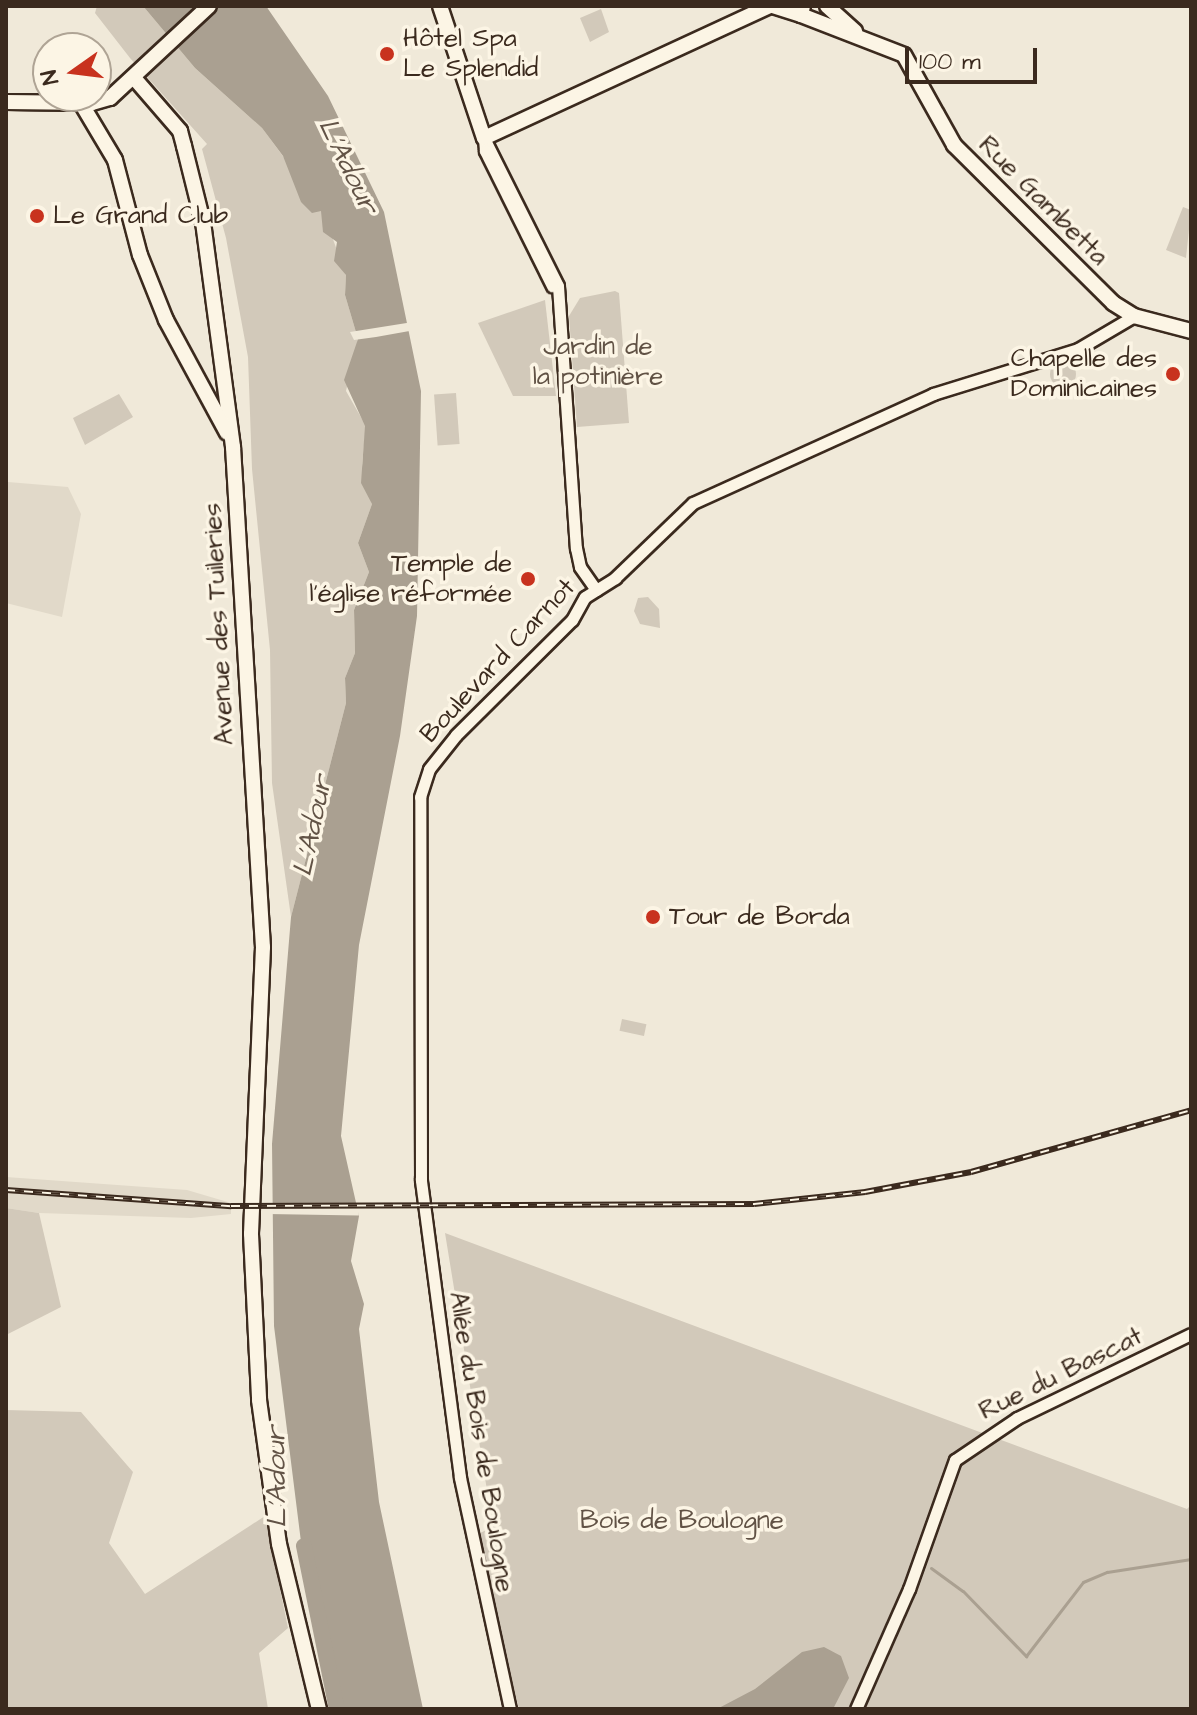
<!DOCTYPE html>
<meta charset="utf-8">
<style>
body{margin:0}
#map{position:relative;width:1197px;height:1715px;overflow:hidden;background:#f0e9d9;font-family:"Architects Daughter",sans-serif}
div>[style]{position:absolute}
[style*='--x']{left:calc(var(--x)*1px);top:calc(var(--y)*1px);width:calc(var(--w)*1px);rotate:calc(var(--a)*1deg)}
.built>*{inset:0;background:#e1d9c9}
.green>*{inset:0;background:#d2c9ba;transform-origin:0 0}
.round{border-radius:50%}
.water>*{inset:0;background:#aaa091}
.pier>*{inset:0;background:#f0e9d9;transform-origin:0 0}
.stream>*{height:3px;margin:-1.5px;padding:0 1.5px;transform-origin:1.5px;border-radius:1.5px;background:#aaa091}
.river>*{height:16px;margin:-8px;padding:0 8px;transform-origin:8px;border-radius:8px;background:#aaa091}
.roads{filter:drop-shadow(2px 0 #3b2a1e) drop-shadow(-2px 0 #3b2a1e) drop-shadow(0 2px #3b2a1e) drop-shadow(0 -2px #3b2a1e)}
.minor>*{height:11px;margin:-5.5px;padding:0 5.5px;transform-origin:5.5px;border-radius:5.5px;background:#fcf5e5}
.major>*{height:14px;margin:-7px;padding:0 7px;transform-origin:7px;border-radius:7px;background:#fcf5e5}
.rail>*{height:6px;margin-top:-3px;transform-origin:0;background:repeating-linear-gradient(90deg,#fcf5e5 0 9px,#3b2a1e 0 18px);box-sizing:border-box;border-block:2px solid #3b2a1e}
.dots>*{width:22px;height:22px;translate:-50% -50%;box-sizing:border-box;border:4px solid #fcf5e5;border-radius:50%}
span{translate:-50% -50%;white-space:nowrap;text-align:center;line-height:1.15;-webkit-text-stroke:7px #fcf5e5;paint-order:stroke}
.poi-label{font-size:26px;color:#3b2a1e}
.left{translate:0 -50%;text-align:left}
.right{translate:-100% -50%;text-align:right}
.street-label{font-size:26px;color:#3b2a1e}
.park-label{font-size:26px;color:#615245}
.water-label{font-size:28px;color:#625346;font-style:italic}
.frame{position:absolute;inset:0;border:8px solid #3b2a1e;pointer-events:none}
.north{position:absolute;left:32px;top:32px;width:80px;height:80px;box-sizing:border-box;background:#fcf5e5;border:2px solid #afa495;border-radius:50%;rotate:256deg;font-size:22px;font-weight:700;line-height:32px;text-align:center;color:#3b2a1e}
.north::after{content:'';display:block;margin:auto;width:28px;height:36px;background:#c8321e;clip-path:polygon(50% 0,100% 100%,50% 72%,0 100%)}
.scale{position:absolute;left:905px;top:48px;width:132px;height:36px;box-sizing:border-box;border:4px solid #3b2a1e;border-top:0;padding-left:10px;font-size:24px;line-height:28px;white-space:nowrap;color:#3b2a1e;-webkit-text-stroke:6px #fcf5e5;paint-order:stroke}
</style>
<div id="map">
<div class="built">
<i style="clip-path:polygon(8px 482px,68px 487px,81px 514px,62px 617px,6px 603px)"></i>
<i style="clip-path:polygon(6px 1177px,187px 1190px,231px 1203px,231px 1214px,191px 1218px,39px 1213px,6px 1208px)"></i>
</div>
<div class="green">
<i style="clip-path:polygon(97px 6px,143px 6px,195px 68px,262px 128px,322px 209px,346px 275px,345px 295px,358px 339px,346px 391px,366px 426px,362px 464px,372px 504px,358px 543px,369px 572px,354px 610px,355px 653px,345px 678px,346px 703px,291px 917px,272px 783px,270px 650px,252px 469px,248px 357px,226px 238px,202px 149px,207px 144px,130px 58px,95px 13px)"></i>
<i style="clip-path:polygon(601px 9px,609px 32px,590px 42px,580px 18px)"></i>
<i style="clip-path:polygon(1183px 207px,1191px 210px,1186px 258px,1166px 250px)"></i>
<i style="clip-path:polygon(615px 291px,619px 293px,629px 423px,577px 427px,569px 316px,580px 298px)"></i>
<i style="clip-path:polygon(545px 300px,556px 396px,513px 396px,478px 323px)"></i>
<i class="round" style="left:1050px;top:361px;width:26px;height:26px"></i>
<i style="left:456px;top:393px;width:51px;height:22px;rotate:86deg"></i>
<i style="clip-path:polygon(119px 394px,133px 417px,85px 445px,73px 418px)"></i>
<i style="clip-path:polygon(648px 597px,659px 609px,660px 628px,640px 624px,634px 611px,638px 598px)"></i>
<i style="left:622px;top:1019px;width:25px;height:12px;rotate:12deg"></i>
<i style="clip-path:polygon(6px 1208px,39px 1213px,61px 1307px,6px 1335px)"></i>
<i style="clip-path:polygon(445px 1233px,1187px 1509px,1191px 1505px,1191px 1709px,519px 1709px,481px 1560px,480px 1533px,493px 1527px)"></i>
<i style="clip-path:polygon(6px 1410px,81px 1412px,133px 1472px,109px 1543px,145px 1594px,265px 1516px,288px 1628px,259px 1653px,268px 1709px,6px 1709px)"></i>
</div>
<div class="water">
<i style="clip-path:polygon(143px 6px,266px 6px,328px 96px,384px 212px,421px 391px,417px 616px,400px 736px,359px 945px,341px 1136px,359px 1216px,351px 1261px,364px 1304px,359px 1329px,379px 1502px,423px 1709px,337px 1709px,304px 1566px,274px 1326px,272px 1144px,291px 917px,346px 703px,345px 678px,355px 653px,354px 610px,369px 572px,358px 543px,372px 504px,361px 483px,365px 426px,344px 380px,358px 339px,345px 295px,346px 275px,334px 261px,337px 242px,323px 232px,321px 211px,312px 213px,301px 202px,283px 156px,262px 128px,195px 68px)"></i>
<i style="clip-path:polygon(824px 1647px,841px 1656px,849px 1678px,833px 1709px,717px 1709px,755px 1689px,802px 1652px)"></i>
</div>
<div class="pier">
<i style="clip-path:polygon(413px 322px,415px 330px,376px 337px,354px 340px,350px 332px)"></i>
<i style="left:268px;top:1203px;width:91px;height:11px;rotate:1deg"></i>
</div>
<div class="stream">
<i style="--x:931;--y:1568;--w:39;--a:36"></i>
<i style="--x:963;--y:1591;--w:91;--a:45.9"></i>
<i style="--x:1026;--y:1656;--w:93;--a:-52.4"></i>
<i style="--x:1083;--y:1582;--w:26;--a:-23"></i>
<i style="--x:1107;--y:1572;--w:85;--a:-8.8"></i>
</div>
<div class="river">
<i style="--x:304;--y:1546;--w:166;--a:78.6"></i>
</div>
<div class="roads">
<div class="minor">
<i style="--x:484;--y:138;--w:165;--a:63.4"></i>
<i style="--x:558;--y:286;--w:263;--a:86.1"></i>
<i style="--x:576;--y:548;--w:19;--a:78"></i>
<i style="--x:580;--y:567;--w:28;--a:55"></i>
<i style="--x:484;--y:139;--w:12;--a:85"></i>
<i style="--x:485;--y:151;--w:151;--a:63.6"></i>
<i style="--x:510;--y:1709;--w:237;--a:-102.2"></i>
<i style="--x:460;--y:1477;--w:300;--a:-97.5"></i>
<i style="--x:421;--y:1180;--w:383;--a:-90.1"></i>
<i style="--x:420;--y:797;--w:29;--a:-72"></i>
<i style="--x:429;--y:769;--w:43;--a:-51.5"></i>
<i style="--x:456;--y:735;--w:163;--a:-44.8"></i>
<i style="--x:572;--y:620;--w:26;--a:-61"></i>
<i style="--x:585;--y:597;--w:36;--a:-32"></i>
<i style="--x:615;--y:578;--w:108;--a:-43.9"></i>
<i style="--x:693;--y:503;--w:264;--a:-24.4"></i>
<i style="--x:933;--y:394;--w:152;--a:-17.2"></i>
<i style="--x:1078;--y:349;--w:65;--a:-30.5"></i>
<i style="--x:856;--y:1709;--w:131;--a:-66.2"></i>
<i style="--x:909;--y:1589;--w:137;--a:-70.4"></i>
<i style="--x:955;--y:1460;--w:75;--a:-34.1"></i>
<i style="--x:1017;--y:1418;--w:193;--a:-25.8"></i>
</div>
<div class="major">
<i style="--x:440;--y:6;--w:139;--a:71.6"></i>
<i style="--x:484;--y:138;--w:315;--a:-24.8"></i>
<i style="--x:773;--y:6;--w:29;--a:18"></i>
<i style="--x:803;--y:6;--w:9;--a:103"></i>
<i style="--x:801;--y:15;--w:110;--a:21.2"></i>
<i style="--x:904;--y:55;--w:103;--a:60.9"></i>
<i style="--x:954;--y:145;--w:224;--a:44.8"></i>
<i style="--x:1113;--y:303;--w:25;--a:32"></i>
<i style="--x:1134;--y:316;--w:59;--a:14.7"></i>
<i style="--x:827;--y:6;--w:38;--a:42"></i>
<i style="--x:135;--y:79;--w:69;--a:49.1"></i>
<i style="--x:180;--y:131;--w:16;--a:75"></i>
<i style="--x:184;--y:146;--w:78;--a:76"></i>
<i style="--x:203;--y:222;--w:227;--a:82.4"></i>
<i style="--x:233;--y:447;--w:501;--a:86.57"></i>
<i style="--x:263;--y:947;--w:287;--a:92.4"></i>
<i style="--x:251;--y:1234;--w:166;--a:87.2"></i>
<i style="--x:259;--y:1400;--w:145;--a:82.1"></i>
<i style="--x:279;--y:1544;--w:170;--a:76.4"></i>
<i style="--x:6;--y:102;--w:86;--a:0.7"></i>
<i style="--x:92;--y:103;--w:19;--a:-16"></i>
<i style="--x:110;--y:98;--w:135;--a:-42.9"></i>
<i style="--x:81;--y:103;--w:66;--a:59.2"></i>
<i style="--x:115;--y:160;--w:98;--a:75.3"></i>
<i style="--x:140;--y:255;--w:70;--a:68.2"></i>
<i style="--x:166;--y:320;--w:128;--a:61.6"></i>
</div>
</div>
<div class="rail">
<i style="--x:6;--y:1190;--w:226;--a:4.1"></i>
<i style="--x:231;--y:1206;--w:523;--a:-0.22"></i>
<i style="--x:754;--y:1204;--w:112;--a:-6.2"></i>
<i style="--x:865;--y:1192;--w:108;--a:-10.7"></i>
<i style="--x:971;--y:1172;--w:229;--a:-15.7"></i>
</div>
<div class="dots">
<i style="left:387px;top:54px;background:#c8321e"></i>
<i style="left:37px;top:216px;background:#c8321e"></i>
<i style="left:1173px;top:374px;background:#c8321e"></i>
<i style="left:528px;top:579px;background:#c8321e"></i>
<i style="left:653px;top:917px;background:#c8321e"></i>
</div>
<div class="poi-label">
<span class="left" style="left:403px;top:54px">Hôtel Spa<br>Le Splendid</span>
<span class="left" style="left:53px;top:216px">Le Grand Club</span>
<span class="right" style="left:1157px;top:374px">Chapelle des<br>Dominicaines</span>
<span class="right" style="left:512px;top:579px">Temple de<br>l'église réformée</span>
<span class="left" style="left:669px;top:917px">Tour de Borda</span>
</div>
<div class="street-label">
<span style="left:1043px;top:201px;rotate:45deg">Rue Gambetta</span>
<span style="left:219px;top:624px;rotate:-93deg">Avenue des Tuileries</span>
<span style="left:498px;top:661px;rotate:-47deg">Boulevard Carnot</span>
<span style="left:1061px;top:1374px;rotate:-26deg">Rue du Bascat</span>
<span style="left:481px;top:1442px;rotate:81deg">Allée du Bois de Boulogne</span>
</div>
<div class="park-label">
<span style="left:598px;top:362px">Jardin de<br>la potinière</span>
<span style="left:682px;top:1521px">Bois de Boulogne</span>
</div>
<div class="water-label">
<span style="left:348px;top:166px;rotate:64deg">L'Adour</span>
<span style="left:313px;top:826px;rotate:-78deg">L'Adour</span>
<span style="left:277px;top:1477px;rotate:-91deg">L'Adour</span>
</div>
<div class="frame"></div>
<div class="north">N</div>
<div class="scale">100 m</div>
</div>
